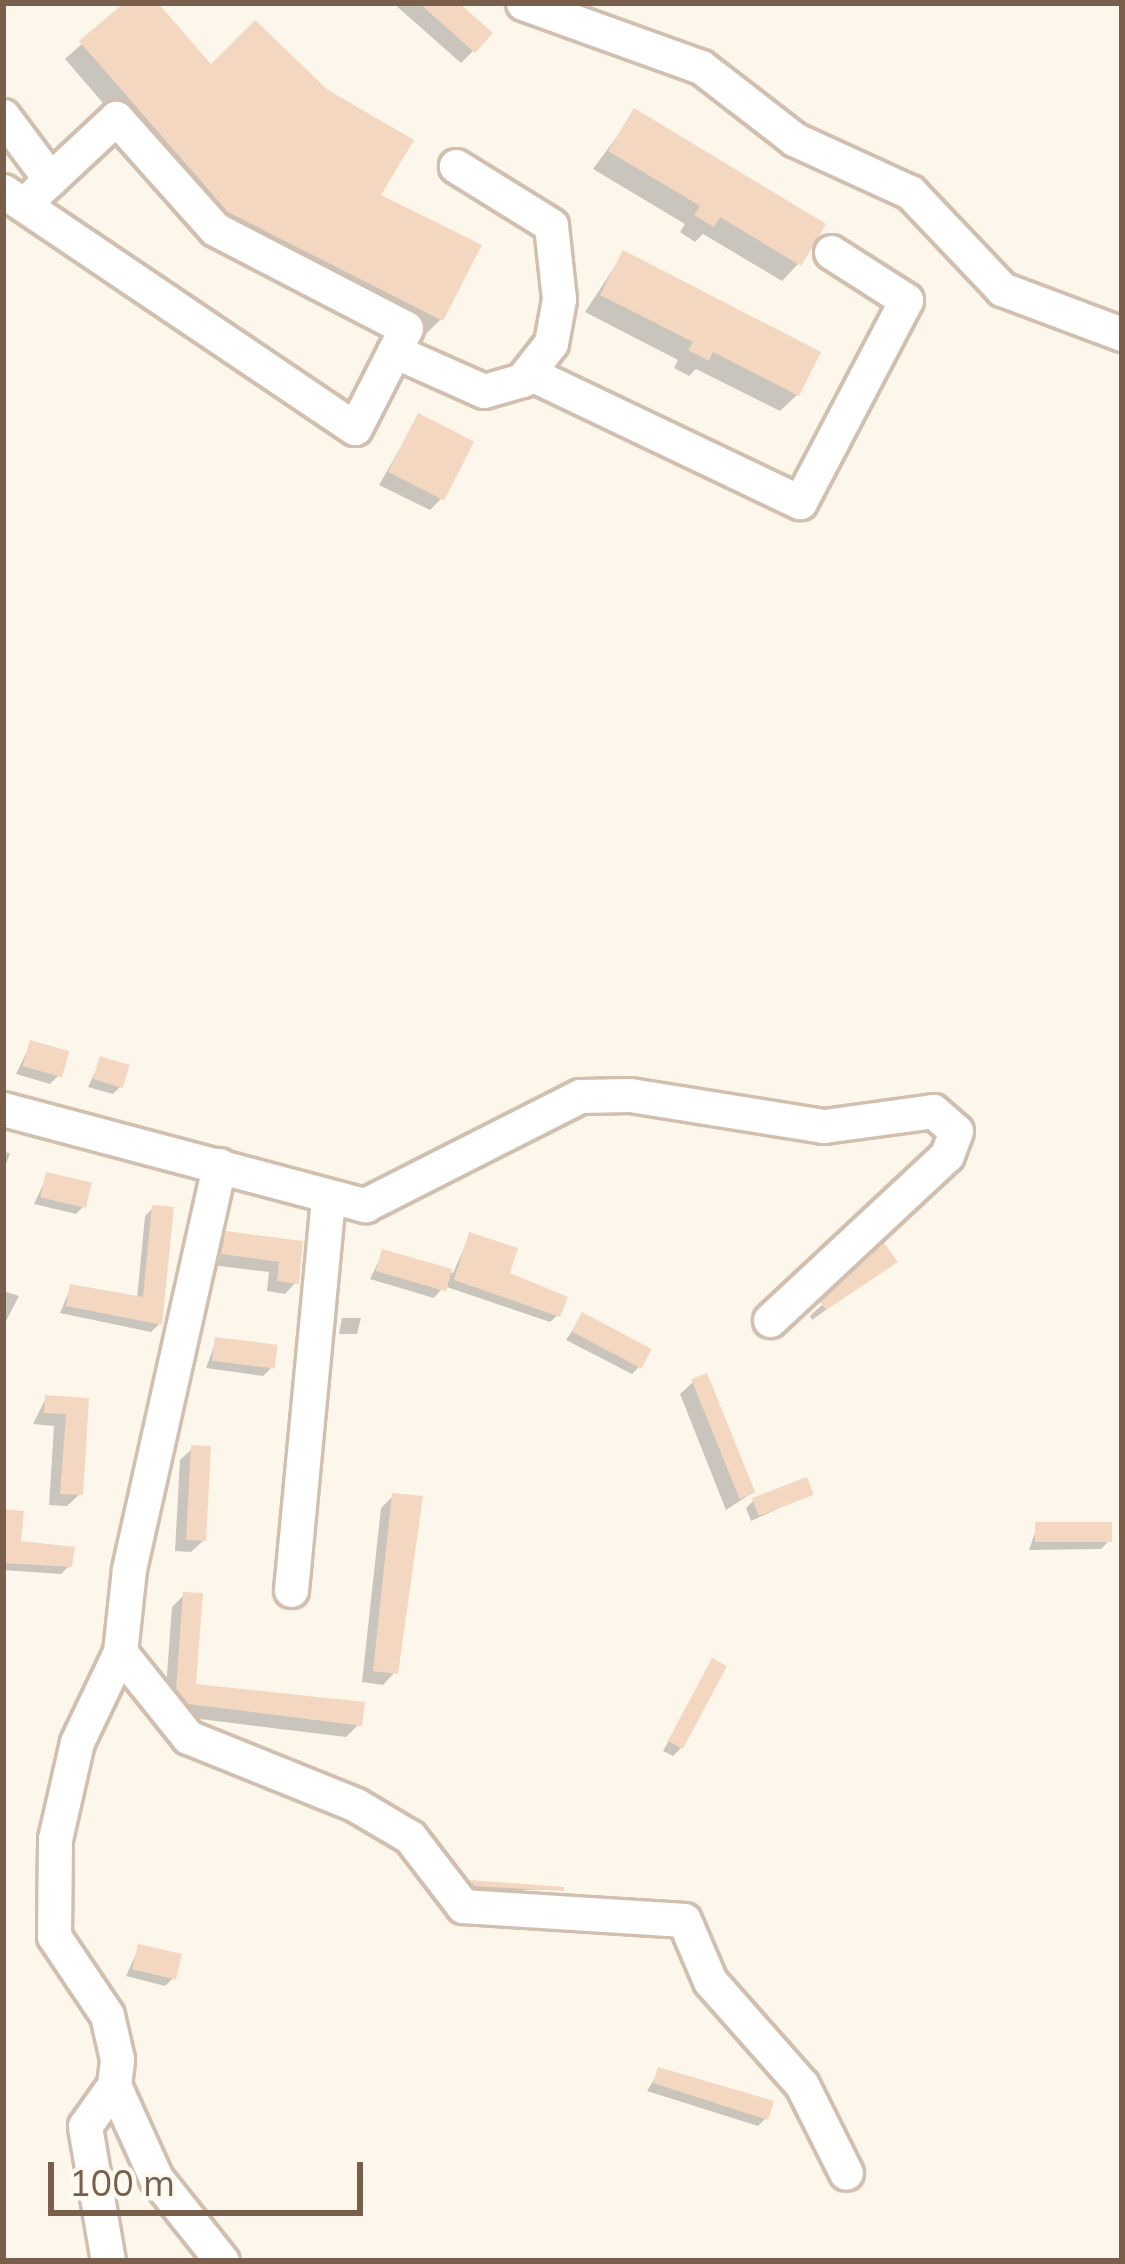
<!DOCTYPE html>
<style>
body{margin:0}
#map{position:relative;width:1125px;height:2264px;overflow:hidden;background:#fdf7eb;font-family:Mulish,sans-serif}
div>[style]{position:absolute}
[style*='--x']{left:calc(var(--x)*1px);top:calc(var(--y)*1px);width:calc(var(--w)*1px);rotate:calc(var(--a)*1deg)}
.shadow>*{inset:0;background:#0003}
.building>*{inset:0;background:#f3d7c1;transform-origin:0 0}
.roads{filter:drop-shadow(3px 0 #d1bfaf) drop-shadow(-3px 0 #d1bfaf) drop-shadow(0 3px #d1bfaf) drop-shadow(0 -3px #d1bfaf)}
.minor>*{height:33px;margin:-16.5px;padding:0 16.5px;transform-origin:16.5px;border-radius:16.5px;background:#fff}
span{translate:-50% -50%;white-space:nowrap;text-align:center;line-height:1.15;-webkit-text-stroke:10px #fffaf2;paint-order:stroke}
.frame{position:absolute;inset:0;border:6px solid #7a5e4c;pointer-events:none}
.scale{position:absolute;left:48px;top:2162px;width:315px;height:54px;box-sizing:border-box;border:6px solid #7a5e4c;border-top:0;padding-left:15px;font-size:36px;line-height:42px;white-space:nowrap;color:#7a5e4c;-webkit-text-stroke:9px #fffaf2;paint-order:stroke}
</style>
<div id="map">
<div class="shadow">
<i style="clip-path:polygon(128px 3px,154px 3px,211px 69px,376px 196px,441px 319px,424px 336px,211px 228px,65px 59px)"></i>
<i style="clip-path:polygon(393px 3px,455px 3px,473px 51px,461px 63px)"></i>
<i style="clip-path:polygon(635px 112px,798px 264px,782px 281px,703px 234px,695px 242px,680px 232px,685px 224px,593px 169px)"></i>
<i style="clip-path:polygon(623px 254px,797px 395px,780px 411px,696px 369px,689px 376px,674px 368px,678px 360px,585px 312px)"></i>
<i style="clip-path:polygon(418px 417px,442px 498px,430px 510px,379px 485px)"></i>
<i style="clip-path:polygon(31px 1043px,58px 1076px,50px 1084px,16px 1074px)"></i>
<i style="clip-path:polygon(101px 1060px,121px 1086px,113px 1094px,88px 1087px)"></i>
<i style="clip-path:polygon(3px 1152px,10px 1153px,3px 1173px)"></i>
<i style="clip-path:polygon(47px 1176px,84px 1206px,76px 1214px,34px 1204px)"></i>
<i style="clip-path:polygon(153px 1208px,159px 1324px,151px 1332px,60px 1313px,71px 1287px,137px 1299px,145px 1216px)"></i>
<i style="clip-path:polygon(227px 1234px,300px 1244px,296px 1282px,285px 1294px,267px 1291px,269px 1272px,211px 1265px)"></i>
<i style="clip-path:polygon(470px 1235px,506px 1275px,558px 1315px,550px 1322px,444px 1286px,434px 1298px,370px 1279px,383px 1252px,453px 1273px)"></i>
<i style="clip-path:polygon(884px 1247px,894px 1261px,812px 1320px,810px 1316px)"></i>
<i style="clip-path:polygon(3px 1291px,19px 1296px,6px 1321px,3px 1321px)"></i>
<i style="clip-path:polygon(582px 1316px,639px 1367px,632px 1374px,566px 1340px)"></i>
<i style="clip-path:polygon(361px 1318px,357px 1334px,339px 1334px,342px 1318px)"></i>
<i style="clip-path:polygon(216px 1341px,271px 1368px,263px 1376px,206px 1368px)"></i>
<i style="clip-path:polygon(693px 1382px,752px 1493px,726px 1510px,680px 1394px)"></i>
<i style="clip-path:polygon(46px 1398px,86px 1400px,80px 1494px,67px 1506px,49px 1505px,54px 1426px,33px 1424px)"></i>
<i style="clip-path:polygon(193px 1448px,204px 1540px,191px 1552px,175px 1551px,180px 1460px)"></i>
<i style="clip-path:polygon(810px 1494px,751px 1521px,746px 1508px,754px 1500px)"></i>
<i style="clip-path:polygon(393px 1496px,395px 1672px,383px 1685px,362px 1682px,381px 1508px)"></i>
<i style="clip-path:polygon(3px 1514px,18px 1543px,69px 1566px,61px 1574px,3px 1570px)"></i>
<i style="clip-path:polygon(1037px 1527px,1109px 1541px,1101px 1549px,1029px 1550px)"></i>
<i style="clip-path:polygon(184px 1595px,193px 1686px,359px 1724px,346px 1737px,176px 1716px,165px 1702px,172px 1607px)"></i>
<i style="clip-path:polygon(712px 1662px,681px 1748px,673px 1756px,663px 1751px)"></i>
<i style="clip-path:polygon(471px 1883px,557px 1889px,466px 1892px)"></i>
<i style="clip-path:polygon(139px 1947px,173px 1978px,165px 1986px,126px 1976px)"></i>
<i style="clip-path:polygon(659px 2071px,766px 2118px,758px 2126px,647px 2091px)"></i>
</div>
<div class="building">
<i style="clip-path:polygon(124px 3px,158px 3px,211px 64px,255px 20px,328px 90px,414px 140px,381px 195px,482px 245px,443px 321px,228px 212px,79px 41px)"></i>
<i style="clip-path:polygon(419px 3px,459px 3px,493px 33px,475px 53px)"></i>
<i style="clip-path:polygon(634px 108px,826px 224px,801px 266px,720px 217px,714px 227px,694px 215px,700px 206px,608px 151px)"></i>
<i style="clip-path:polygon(623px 250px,821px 352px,799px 396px,713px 352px,709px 361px,688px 350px,693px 342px,600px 295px)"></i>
<i style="left:418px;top:413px;width:63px;height:66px;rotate:27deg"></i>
<i style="left:30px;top:1040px;width:41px;height:27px;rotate:16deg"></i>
<i style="left:100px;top:1056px;width:31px;height:24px;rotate:17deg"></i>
<i style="left:46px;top:1172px;width:47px;height:26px;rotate:13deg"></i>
<i style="clip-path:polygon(152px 1205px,174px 1207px,162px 1325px,66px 1306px,70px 1284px,143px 1297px)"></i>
<i style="clip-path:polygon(226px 1231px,303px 1241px,299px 1284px,277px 1281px,279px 1262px,221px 1254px)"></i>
<i style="clip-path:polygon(469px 1232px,518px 1248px,510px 1273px,568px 1297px,560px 1317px,454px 1280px)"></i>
<i style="clip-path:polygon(884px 1243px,898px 1262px,826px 1310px,820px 1302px)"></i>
<i style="left:382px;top:1249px;width:73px;height:23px;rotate:16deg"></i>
<i style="left:582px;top:1312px;width:79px;height:22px;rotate:28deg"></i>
<i style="left:215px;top:1337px;width:63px;height:24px;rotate:7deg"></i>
<i style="left:707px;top:1373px;width:129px;height:17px;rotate:68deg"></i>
<i style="clip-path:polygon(45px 1395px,89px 1398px,83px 1495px,60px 1494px,66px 1414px,44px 1413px)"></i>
<i style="left:191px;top:1445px;width:20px;height:95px;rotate:3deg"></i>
<i style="left:807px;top:1477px;width:19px;height:59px;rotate:69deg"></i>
<i style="clip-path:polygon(392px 1493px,423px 1496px,398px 1674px,373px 1671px)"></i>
<i style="clip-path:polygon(3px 1509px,24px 1511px,21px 1541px,75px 1547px,72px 1567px,3px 1563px)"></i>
<i style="left:1112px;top:1522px;width:20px;height:77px;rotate:90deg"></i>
<i style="clip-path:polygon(183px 1592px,203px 1593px,196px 1684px,365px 1702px,362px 1726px,189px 1704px,176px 1689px)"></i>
<i style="left:712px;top:1658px;width:17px;height:94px;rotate:28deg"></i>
<i style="clip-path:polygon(470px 1880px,564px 1887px,564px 1891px,474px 1886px)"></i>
<i style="left:138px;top:1944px;width:45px;height:26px;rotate:13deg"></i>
<i style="clip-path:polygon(658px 2067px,774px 2101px,768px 2120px,653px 2083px)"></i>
</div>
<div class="roads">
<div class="minor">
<i style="--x:523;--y:3;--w:189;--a:19.8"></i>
<i style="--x:701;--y:67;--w:118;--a:37.7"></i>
<i style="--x:794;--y:139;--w:128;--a:24.6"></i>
<i style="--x:910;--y:192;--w:134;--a:46.5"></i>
<i style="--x:1002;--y:289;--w:128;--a:20.6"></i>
<i style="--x:3;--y:116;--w:79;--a:53.3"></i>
<i style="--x:3;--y:191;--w:424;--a:34"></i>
<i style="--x:355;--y:428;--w:112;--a:-63"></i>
<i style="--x:406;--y:328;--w:215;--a:-152.6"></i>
<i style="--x:215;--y:229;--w:149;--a:-131.7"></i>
<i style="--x:116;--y:118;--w:122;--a:137"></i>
<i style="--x:394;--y:351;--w:98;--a:24"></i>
<i style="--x:484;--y:391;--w:40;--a:-16"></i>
<i style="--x:522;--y:380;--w:47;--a:-51.9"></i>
<i style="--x:551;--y:343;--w:45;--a:-79.7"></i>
<i style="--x:559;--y:299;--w:74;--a:-96.2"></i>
<i style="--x:551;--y:225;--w:112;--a:-148.2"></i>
<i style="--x:529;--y:373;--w:300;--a:25.5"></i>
<i style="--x:800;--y:502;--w:228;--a:-62.3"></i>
<i style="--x:906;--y:300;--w:89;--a:-147.4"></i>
<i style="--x:3;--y:1109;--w:375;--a:14.9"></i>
<i style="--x:365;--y:1205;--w:241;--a:-26.9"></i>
<i style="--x:580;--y:1096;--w:50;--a:-1.1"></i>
<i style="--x:630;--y:1095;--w:196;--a:9.1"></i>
<i style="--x:824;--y:1126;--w:110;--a:-7.8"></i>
<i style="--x:933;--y:1111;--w:30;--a:41"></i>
<i style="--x:956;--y:1131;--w:26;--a:111"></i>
<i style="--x:947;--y:1155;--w:242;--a:137"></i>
<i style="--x:291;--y:1590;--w:394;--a:-84.6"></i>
<i style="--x:120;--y:1652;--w:109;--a:51.3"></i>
<i style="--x:188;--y:1737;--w:181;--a:22"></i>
<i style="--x:356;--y:1805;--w:63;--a:30.7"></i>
<i style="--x:410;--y:1837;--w:87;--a:52.5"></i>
<i style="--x:463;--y:1906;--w:221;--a:3.6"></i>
<i style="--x:684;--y:1920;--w:66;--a:66.9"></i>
<i style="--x:710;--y:1981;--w:139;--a:48.5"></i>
<i style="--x:802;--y:2085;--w:98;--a:63.4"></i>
<i style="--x:114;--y:2085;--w:102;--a:65.7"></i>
<i style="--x:156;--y:2178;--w:106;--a:51.5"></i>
<i style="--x:108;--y:2261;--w:137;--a:-99.7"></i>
<i style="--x:85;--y:2126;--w:50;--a:-54.7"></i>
<i style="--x:114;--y:2085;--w:26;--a:-83"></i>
<i style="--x:117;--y:2059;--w:45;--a:-102.8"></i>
<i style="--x:107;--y:2015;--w:95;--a:-123.9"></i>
<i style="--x:54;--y:1936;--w:97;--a:-89.4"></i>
<i style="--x:55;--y:1839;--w:99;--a:-77.2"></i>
<i style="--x:77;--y:1742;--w:100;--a:-64.5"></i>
<i style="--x:120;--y:1652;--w:83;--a:-83.8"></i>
<i style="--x:129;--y:1569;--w:414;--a:-77.4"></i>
</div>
</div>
<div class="frame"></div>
<div class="scale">100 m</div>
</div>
